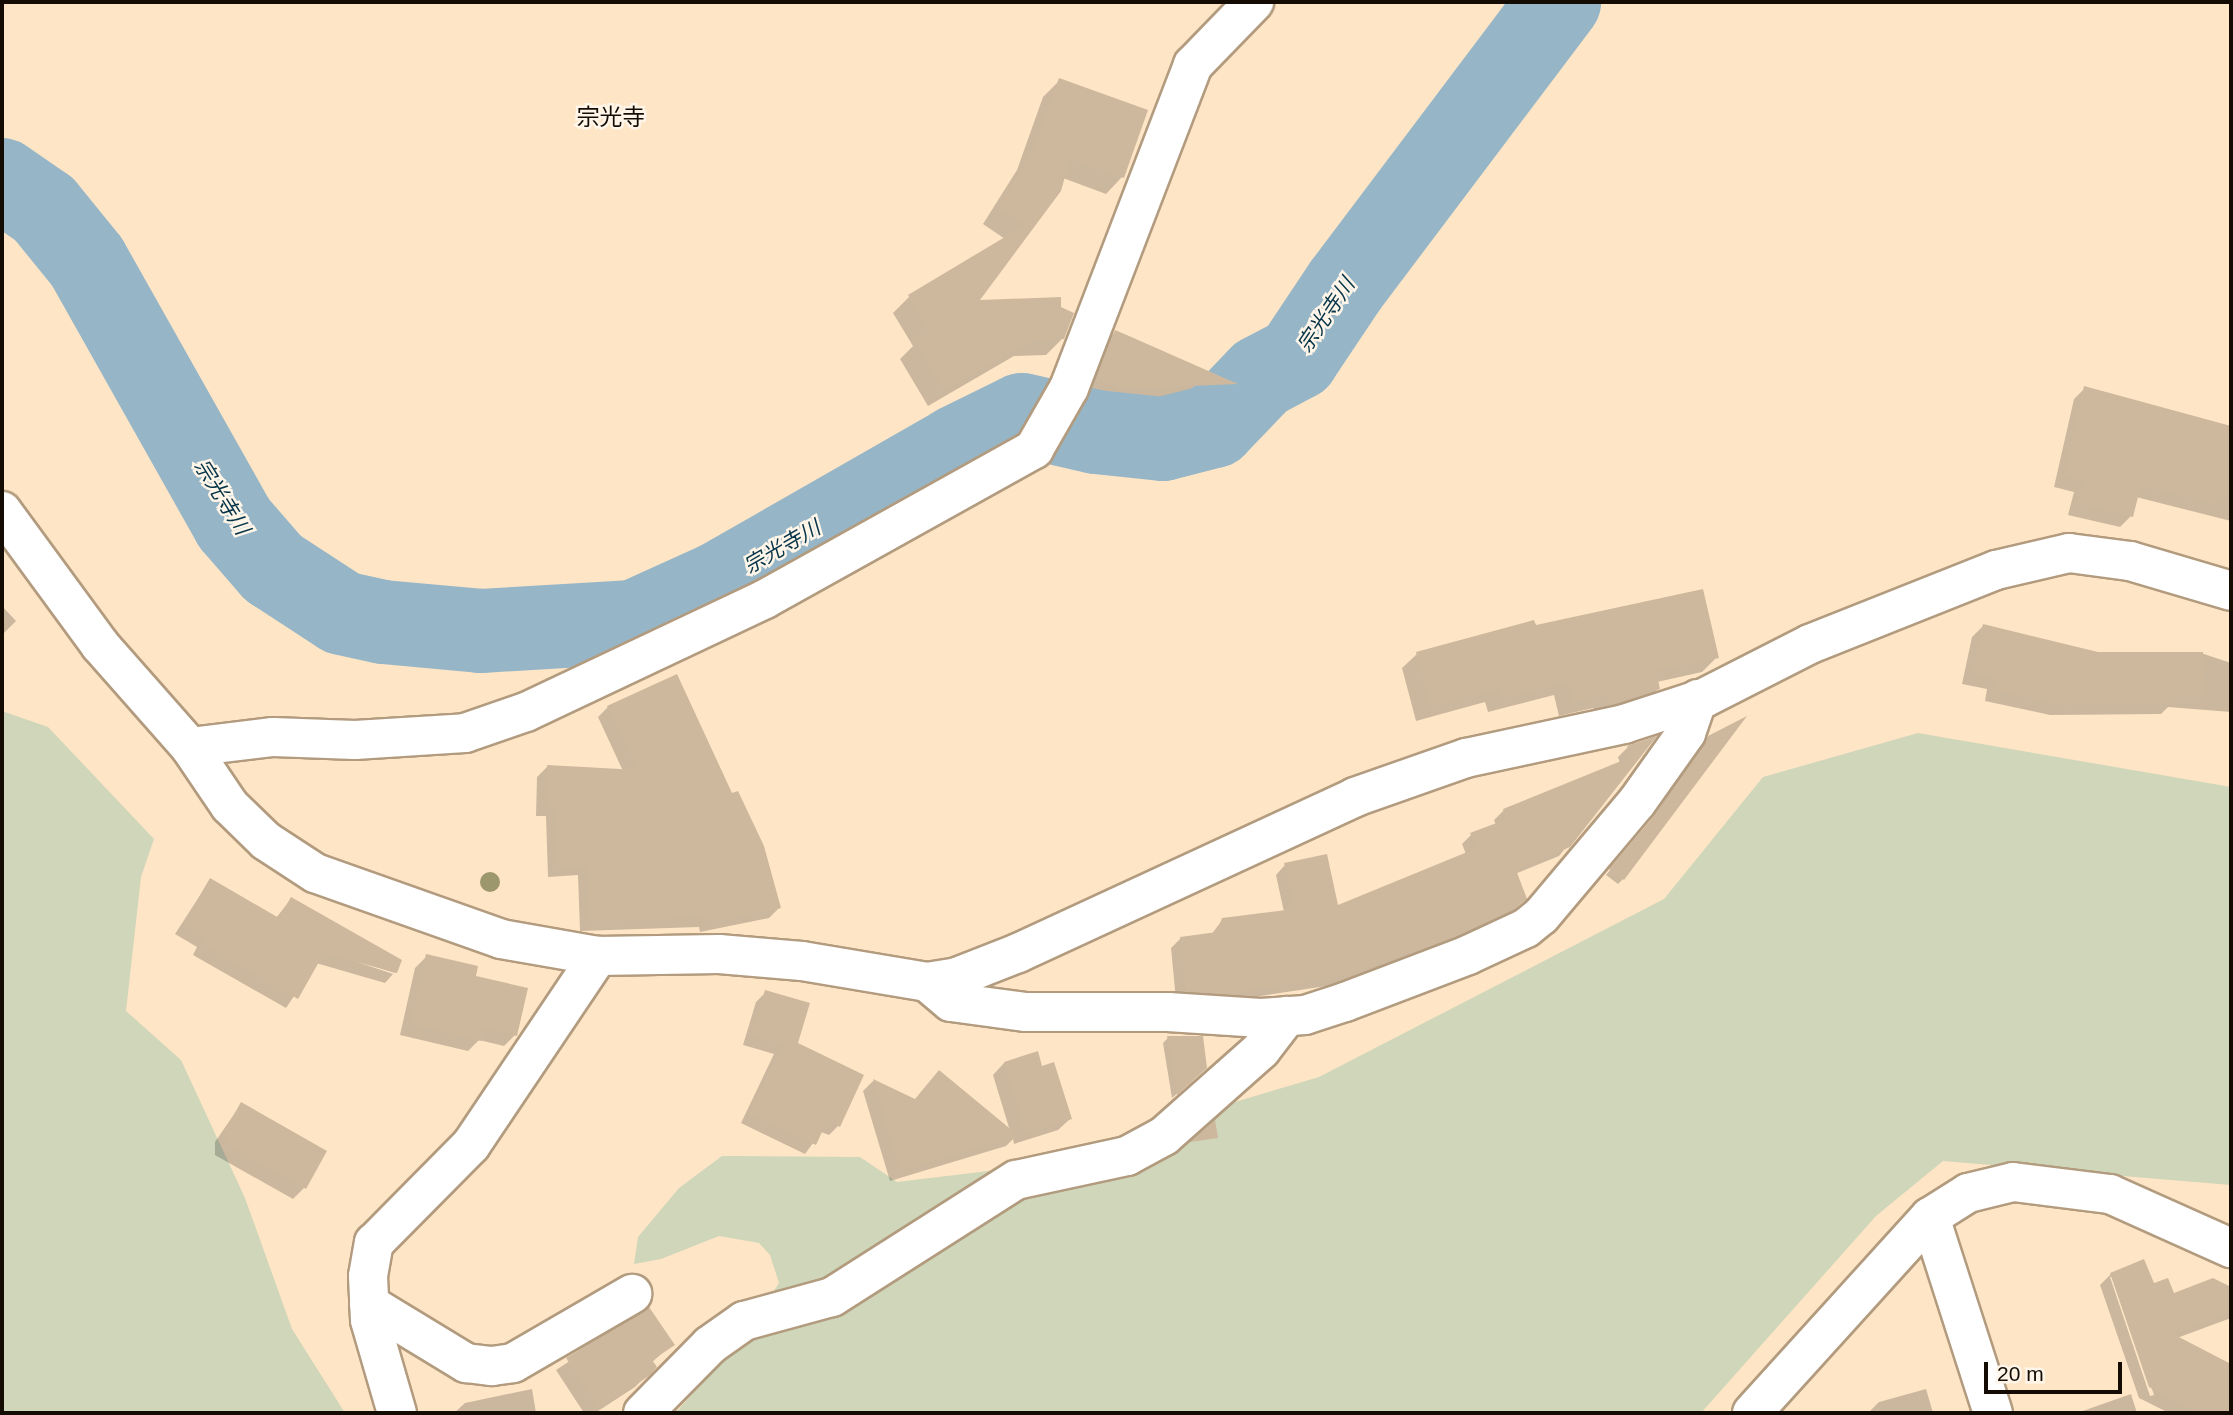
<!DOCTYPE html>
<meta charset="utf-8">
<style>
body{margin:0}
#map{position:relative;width:2233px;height:1415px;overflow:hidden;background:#fee5c6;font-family:Arial,"Noto Sans JP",sans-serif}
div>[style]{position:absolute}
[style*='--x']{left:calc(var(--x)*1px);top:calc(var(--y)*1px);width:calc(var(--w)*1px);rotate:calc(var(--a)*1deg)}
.green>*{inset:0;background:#cfd6b9}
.shadow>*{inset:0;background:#0003}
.river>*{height:84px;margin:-42px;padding:0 42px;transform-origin:42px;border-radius:42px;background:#96b6c7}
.building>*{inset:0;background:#cdb89e}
.roads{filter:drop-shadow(2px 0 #b29b7e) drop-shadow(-2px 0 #b29b7e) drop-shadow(0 2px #b29b7e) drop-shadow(0 -2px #b29b7e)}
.minor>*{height:38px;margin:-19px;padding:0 19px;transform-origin:19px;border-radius:19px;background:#fff}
.trees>*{width:20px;height:20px;margin:-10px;border-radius:50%;background:#9d976d}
span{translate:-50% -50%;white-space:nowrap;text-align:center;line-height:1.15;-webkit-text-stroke:5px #fff5e9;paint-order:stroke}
.water-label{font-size:21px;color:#063448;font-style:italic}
.quarter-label{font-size:23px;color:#140c03}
.frame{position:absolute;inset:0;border:4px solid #140c03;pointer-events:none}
.scale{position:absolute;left:1984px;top:1362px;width:138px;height:32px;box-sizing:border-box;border:4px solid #140c03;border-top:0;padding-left:9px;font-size:21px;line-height:24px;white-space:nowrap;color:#140c03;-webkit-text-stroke:5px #fff5e9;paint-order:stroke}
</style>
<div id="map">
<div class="green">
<i style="clip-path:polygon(2px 711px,48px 727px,154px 839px,141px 877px,126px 1011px,181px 1060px,245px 1198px,292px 1329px,345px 1413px,2px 1413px)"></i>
<i style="clip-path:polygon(1918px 733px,2231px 787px,2231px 1185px,1943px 1161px,1876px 1216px,1701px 1413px,668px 1413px,678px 1410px,746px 1335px,779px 1283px,770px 1255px,759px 1243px,719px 1236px,661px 1259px,634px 1264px,638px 1237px,679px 1188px,722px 1156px,860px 1157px,897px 1182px,1013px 1168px,1319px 1077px,1664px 899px,1763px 777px)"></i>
</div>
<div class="shadow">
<i style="clip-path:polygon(1060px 80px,1122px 177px,1106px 194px,1063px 178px,977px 302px,1063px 338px,1046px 355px,1014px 356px,928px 406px,900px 359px,913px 346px,893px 313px,910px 296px,1005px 239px,983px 224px,1017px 170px,1043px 97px)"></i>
<i style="clip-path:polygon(1115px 332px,1235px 384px,1225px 394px,1108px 400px,1086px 390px,1104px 343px)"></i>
<i style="clip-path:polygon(2085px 388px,2231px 428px,2231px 521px,2136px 497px,2131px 516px,2120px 527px,2068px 515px,2074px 492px,2054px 487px,2074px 399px)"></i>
<i style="clip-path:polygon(2px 606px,16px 621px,2px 635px)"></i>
<i style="clip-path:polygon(1983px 626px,2097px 654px,2204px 654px,2231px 663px,2231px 712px,2168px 707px,2161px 714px,2050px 715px,1985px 701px,1987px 689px,1962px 684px,1972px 637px)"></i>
<i style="clip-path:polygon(1535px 627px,1717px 657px,1702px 672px,1657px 682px,1658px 689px,1644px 703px,1597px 718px,1593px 708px,1559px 716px,1554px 695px,1488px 712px,1485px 702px,1416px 721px,1402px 668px,1417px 654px)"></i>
<i style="clip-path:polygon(608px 707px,779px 908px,769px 918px,700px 932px,699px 927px,580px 931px,578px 875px,548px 877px,546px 816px,536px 816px,537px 777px,547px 767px,623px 771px,598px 717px)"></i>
<i style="clip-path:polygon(1741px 721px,1623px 879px,1618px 884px,1606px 875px,1650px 822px,1703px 743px)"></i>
<i style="clip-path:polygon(1652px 740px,1559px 856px,1515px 874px,1524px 900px,1514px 910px,1448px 944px,1333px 985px,1215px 1003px,1176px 1000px,1171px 948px,1181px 938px,1211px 935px,1223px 919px,1284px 912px,1276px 875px,1285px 865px,1337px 907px,1466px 854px,1462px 844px,1471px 835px,1496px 825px,1494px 820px,1504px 810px,1620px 763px,1618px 757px,1628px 747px)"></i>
<i style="clip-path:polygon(210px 880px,276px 918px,291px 899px,400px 961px,395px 973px,316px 948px,393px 974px,385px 983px,316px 963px,286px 1008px,193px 955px,197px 947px,175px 934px)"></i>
<i style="clip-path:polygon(427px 956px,474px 977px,515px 1035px,504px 1046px,479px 1040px,468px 1051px,400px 1035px,415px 968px)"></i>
<i style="clip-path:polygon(766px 992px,838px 1126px,829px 1135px,821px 1132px,805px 1154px,741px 1123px,774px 1054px,743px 1045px,756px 1002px)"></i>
<i style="clip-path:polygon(1168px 1038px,1200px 1073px,1172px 1098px,1163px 1043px)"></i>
<i style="clip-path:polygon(1004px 1063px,1041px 1068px,1070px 1119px,1058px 1130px,1014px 1144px,1013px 1139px,1006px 1146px,890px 1181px,863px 1091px,873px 1081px,914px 1100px,1010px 1131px,993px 1075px)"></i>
<i style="clip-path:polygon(241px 1104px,304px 1188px,293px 1199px,215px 1155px,215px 1142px)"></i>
<i style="clip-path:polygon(evenodd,2111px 1274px,2173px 1296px,2213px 1280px,2231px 1289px,2231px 1318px,2177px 1338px,2231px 1366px,2231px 1413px,2169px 1413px,2139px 1398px,2100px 1285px,2111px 1274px,2110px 1277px,2113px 1277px,2154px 1395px,2150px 1396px,2110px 1277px)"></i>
<i style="clip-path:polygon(649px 1309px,672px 1345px,652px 1362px,655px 1367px,635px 1387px,595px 1413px,584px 1413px,556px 1370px)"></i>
<i style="clip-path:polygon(532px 1389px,536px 1413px,454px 1413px,465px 1403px)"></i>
<i style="clip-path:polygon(1926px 1389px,1933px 1413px,1868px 1413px,1879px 1402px)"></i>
<i style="clip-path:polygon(2131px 1394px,2137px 1413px,2077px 1413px)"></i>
</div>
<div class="river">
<i style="--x:2;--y:180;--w:51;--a:34.6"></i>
<i style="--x:44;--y:209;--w:68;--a:50.9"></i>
<i style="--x:87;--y:262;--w:300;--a:60.6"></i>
<i style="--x:234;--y:523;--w:60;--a:49.1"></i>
<i style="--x:273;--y:568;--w:82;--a:33.1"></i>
<i style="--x:342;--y:613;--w:42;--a:12.4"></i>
<i style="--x:383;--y:622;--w:98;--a:5.2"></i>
<i style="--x:481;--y:631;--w:153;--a:-3.4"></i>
<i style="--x:634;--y:622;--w:94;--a:-24.4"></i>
<i style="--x:720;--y:583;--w:273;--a:-29.8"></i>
<i style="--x:957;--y:447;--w:72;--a:-26.2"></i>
<i style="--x:1022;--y:415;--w:76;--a:12.9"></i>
<i style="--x:1096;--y:432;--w:67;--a:6"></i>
<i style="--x:1163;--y:439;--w:53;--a:-14.3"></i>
<i style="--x:1214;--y:426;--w:68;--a:-46.2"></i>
<i style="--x:1261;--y:377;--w:41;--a:-27.8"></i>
<i style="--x:1297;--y:358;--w:87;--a:-56.3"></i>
<i style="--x:1345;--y:286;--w:356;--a:-53"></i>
</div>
<div class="building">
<i style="clip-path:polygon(1059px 78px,1148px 110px,1124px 178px,1070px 159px,1061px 191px,980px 300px,1061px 297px,1061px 307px,1074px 313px,1064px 339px,1032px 340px,945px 391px,916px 341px,930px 331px,908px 295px,1025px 225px,998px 207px,1033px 151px)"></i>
<i style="clip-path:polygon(1115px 330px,1129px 336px,1238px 384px,1120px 389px,1096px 379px)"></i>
<i style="clip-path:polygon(2084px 386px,2231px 426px,2231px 501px,2218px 498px,2217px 504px,2141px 485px,2133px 517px,2078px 504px,2084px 481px,2064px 476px)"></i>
<i style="clip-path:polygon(1703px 589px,1719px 658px,1656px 671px,1660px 689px,1611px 704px,1608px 695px,1573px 702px,1568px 682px,1502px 699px,1499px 689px,1431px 707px,1416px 652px,1534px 620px,1536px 625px)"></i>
<i style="clip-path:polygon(1983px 624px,2098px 652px,2203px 652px,2205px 697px,2175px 697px,2173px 703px,2062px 705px,1995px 690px,1997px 679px,1972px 673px)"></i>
<i style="clip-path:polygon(677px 674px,732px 793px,738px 791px,764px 846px,781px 908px,710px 923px,709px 917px,589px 922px,587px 866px,557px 867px,556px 806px,546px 806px,547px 765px,638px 770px,607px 706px)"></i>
<i style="clip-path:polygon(1747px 716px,1624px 880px,1609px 869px,1655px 815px,1708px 736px)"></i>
<i style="clip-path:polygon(1657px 736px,1570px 847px,1516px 870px,1527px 899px,1514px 909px,1459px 935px,1344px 976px,1226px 994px,1185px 991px,1180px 937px,1217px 932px,1222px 918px,1295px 909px,1284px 863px,1327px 854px,1338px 905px,1477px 848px,1470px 833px,1507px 819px,1503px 809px,1631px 757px,1627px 746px)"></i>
<i style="clip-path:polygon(210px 878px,279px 918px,291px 897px,402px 960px,397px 973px,324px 953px,298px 999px,202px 944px,206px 936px,184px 923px)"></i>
<i style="clip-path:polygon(426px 954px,478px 966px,476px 976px,528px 988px,517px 1036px,483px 1028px,481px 1041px,410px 1024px)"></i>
<i style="clip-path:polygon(765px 990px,810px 1003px,798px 1043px,864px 1075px,840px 1127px,827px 1121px,816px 1145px,749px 1114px,782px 1045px,751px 1035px)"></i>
<i style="clip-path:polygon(1167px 1036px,1203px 1036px,1207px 1068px,1177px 1095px)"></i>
<i style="clip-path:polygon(1038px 1051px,1042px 1066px,1054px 1062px,1072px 1119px,1025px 1134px,1004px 1062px)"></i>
<i style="clip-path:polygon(939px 1070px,1019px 1136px,900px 1171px,873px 1079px,915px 1099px)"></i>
<i style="clip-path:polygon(241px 1102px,327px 1151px,306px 1189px,226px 1144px,226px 1129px)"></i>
<i style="clip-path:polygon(1215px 1120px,1218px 1138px,1190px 1142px)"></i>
<i style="clip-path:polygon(2144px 1259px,2154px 1283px,2168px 1278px,2174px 1293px,2213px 1278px,2231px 1287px,2231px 1312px,2173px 1334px,2231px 1364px,2231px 1413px,2200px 1413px,2149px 1387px,2110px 1273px)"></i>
<i style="clip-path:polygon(649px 1307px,675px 1345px,652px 1360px,657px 1367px,649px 1376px,599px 1408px,566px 1358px)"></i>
</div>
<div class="roads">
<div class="minor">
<i style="--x:2;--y:511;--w:166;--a:53.8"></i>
<i style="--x:100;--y:645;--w:136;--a:48.6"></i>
<i style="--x:190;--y:747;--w:71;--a:55.9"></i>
<i style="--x:230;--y:806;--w:50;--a:44.2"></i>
<i style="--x:266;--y:841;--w:59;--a:33.1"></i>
<i style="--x:315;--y:873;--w:197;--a:19.5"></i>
<i style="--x:501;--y:939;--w:98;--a:9.9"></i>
<i style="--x:598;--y:956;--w:121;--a:-0.9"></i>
<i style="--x:719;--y:954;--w:83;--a:4.8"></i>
<i style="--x:802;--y:961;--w:127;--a:9.5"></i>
<i style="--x:927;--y:982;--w:30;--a:-9"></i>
<i style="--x:957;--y:977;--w:66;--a:-21.5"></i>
<i style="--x:1018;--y:953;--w:371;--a:-24.8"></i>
<i style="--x:1355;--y:797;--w:118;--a:-19.4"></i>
<i style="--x:1466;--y:758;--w:162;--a:-12.1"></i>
<i style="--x:1624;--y:724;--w:84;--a:-18"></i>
<i style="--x:1704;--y:698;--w:119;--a:-27"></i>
<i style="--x:1810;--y:644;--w:200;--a:-21.7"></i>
<i style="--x:1996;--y:570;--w:75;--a:-13.1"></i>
<i style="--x:2069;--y:553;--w:62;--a:7.5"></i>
<i style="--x:2130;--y:561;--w:105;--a:16.5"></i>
<i style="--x:190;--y:747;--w:84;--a:-6.9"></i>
<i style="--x:273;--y:737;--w:82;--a:2.1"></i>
<i style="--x:355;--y:740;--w:110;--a:-3.6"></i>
<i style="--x:465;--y:733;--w:65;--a:-19"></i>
<i style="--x:526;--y:712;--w:264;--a:-25.3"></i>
<i style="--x:765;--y:599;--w:308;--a:-29.1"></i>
<i style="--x:1034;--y:449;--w:70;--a:-60.2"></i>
<i style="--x:1069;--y:388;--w:346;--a:-69"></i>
<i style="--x:1193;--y:65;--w:88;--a:-45.9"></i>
<i style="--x:927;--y:982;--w:31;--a:40"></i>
<i style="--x:951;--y:1002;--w:76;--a:7.6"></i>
<i style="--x:1026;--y:1012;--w:142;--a:0"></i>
<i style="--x:1168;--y:1012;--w:93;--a:3.7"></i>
<i style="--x:1261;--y:1018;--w:44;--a:-3.9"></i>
<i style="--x:1305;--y:1015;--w:42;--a:-18"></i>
<i style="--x:1345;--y:1002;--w:132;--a:-20.9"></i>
<i style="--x:1468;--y:955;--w:64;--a:-25"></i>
<i style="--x:1526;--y:928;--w:19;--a:-39"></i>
<i style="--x:1541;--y:916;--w:149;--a:-49.9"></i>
<i style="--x:1637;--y:802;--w:85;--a:-54.6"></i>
<i style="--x:1686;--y:733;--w:36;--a:-71"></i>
<i style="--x:1930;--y:1217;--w:206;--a:72.2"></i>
<i style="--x:369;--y:1304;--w:114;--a:31.3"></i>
<i style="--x:466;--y:1363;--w:26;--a:7"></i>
<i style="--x:492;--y:1366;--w:21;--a:-8"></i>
<i style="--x:513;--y:1363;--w:138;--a:-30.1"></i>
<i style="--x:397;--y:1413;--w:97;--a:-106.2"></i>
<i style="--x:370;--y:1320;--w:44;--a:-92.6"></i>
<i style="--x:368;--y:1276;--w:34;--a:-80"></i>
<i style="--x:374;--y:1243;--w:138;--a:-45.3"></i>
<i style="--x:471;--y:1145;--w:228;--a:-56.1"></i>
<i style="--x:643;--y:1413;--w:95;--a:-45.4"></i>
<i style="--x:710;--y:1345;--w:42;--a:-35.2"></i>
<i style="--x:744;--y:1321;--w:91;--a:-15.3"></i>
<i style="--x:832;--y:1297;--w:218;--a:-32.5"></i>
<i style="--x:1016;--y:1180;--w:114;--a:-12.2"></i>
<i style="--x:1127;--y:1156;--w:42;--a:-28.4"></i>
<i style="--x:1164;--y:1136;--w:130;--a:-41.6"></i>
<i style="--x:1261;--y:1050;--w:43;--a:-52.6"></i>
<i style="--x:1752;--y:1413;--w:265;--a:-47.8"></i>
<i style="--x:1930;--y:1217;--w:45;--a:-32.3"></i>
<i style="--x:1968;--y:1193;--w:46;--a:-13.7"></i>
<i style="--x:2013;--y:1182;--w:98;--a:7.1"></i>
<i style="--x:2110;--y:1194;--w:133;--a:24.1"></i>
</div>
</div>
<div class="trees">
<i style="left:490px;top:882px"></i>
</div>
<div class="water-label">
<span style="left:1326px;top:315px;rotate:-56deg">宗光寺川</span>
<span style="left:222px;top:497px;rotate:58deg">宗光寺川</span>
<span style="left:782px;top:547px;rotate:-30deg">宗光寺川</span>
</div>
<div class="quarter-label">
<span style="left:611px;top:117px">宗光寺</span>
</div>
<div class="frame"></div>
<div class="scale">20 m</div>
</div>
